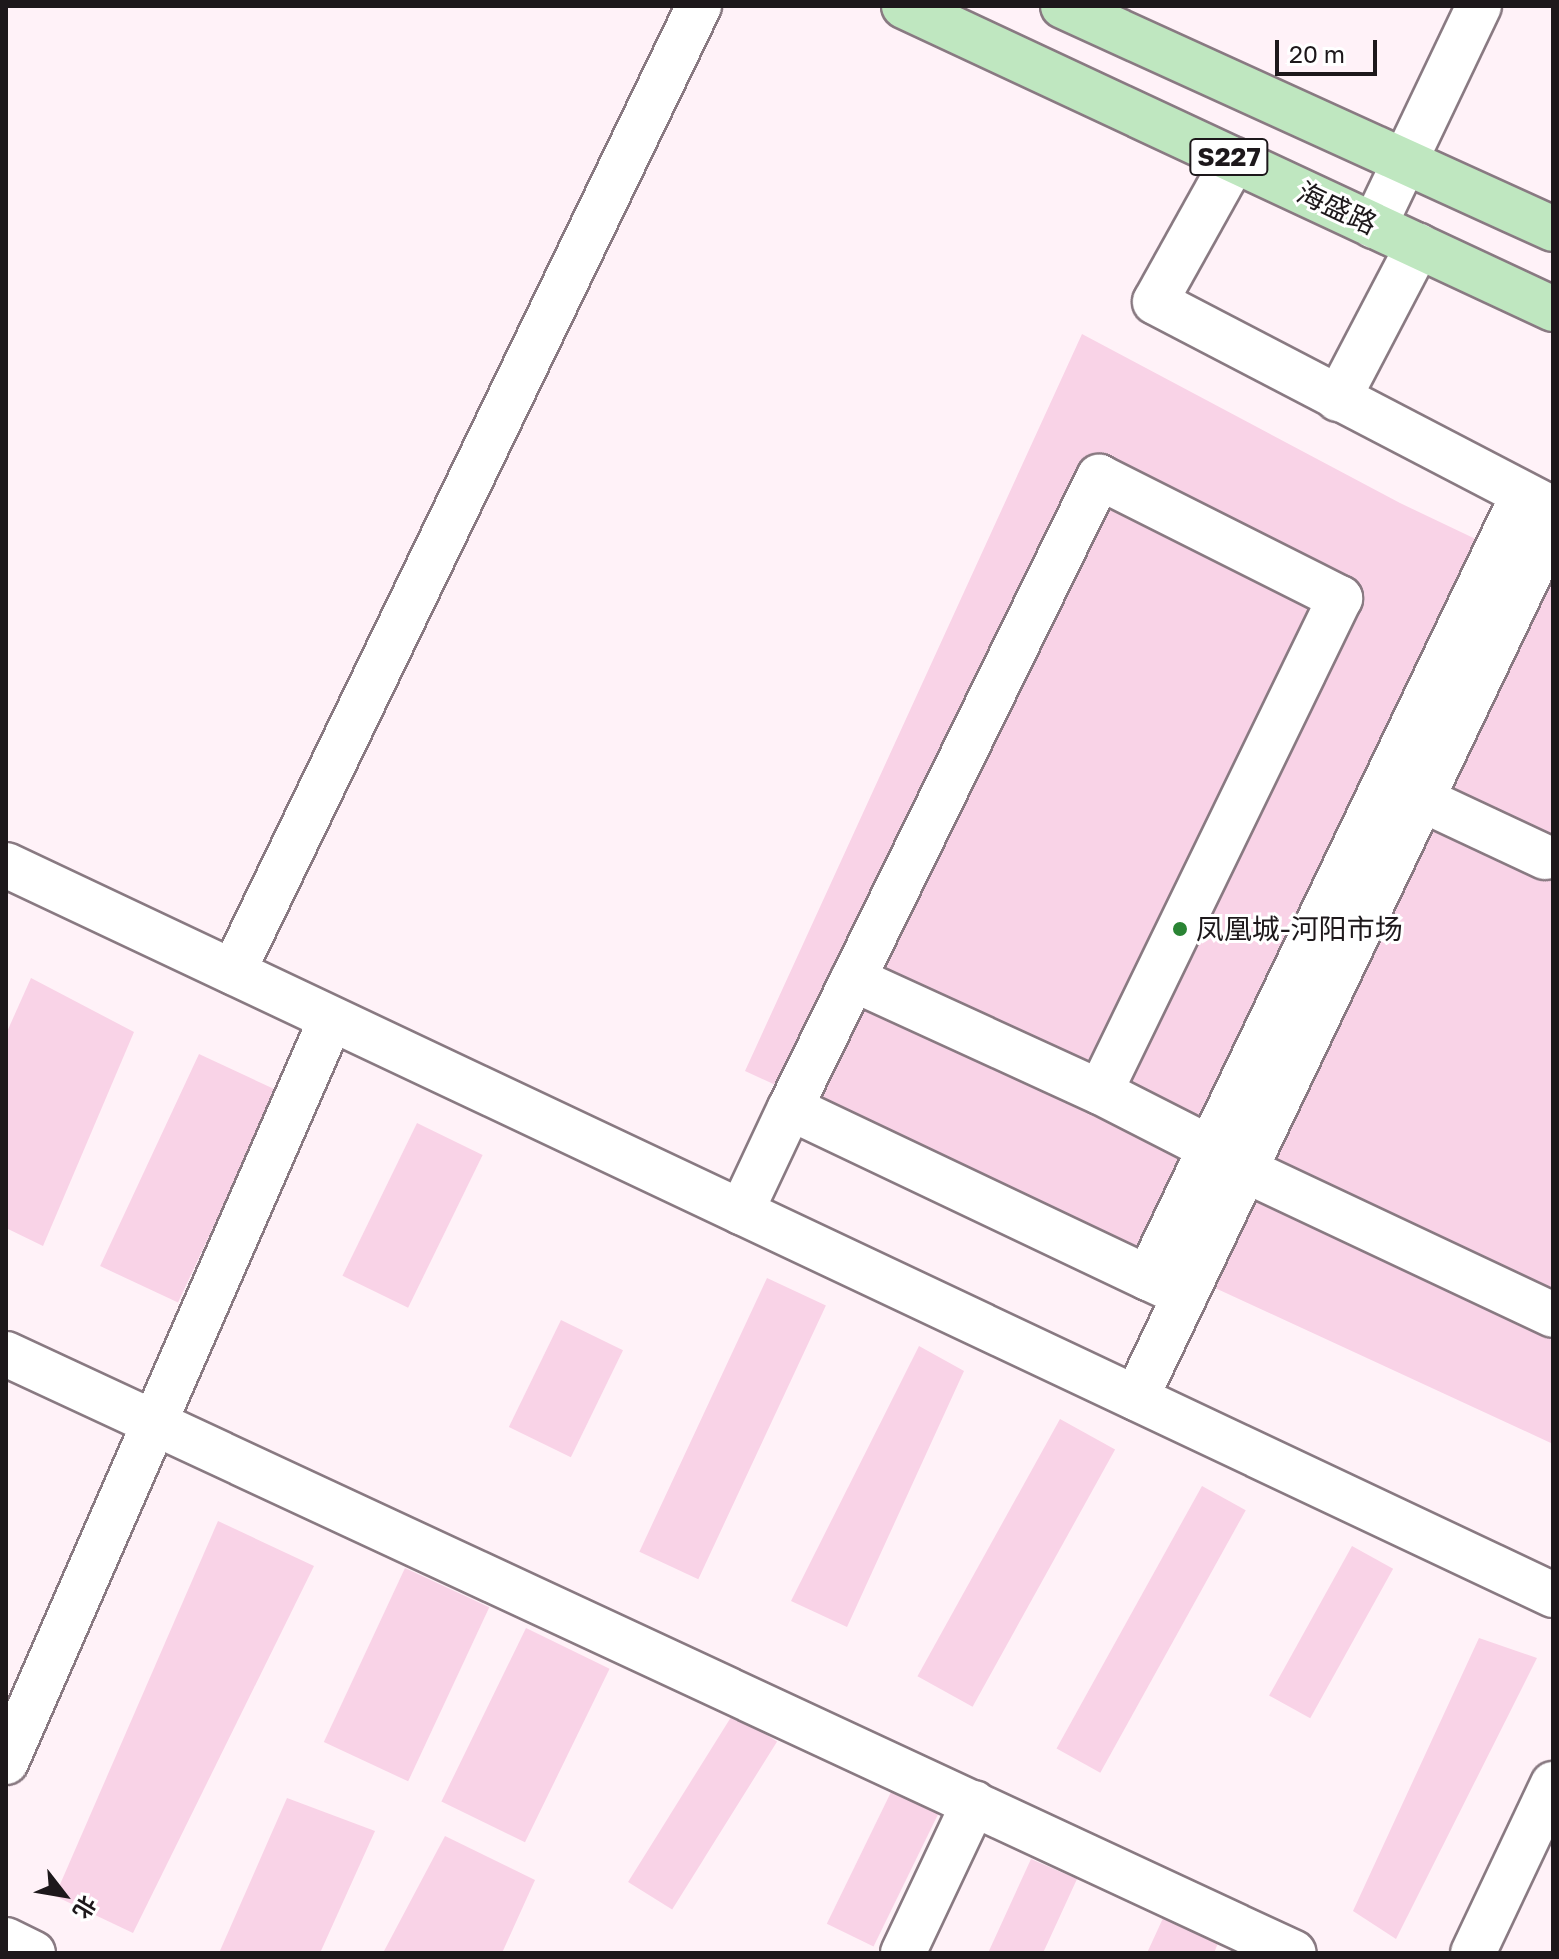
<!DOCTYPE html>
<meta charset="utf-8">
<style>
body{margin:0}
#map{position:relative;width:1559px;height:1959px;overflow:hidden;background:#fff2f8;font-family:"Golos Text","Noto Sans SC",sans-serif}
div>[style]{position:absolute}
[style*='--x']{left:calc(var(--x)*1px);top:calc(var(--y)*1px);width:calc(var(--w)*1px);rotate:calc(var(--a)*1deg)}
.building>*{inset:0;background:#f9d3e7;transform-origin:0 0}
.roads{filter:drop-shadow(2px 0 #897a82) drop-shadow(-2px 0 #897a82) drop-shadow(0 2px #897a82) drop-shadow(0 -2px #897a82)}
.minor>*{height:44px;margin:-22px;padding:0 22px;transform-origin:22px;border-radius:22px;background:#fff}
.major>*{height:44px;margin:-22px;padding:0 22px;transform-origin:22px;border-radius:22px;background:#bfe7c0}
.dots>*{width:22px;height:22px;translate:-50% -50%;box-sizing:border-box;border:4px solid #fff;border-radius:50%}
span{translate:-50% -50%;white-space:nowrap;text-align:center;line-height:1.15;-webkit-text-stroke:6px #fff;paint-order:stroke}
.shield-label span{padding:2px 6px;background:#fff;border:2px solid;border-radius:6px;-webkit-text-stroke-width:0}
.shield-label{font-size:26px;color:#1d181b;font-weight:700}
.street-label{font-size:28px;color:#1d181b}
.poi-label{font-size:28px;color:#1d181b}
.left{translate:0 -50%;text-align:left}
.frame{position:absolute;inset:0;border:8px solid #1d181b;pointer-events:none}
.north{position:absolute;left:24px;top:1855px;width:80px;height:80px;-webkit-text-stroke:6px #fff;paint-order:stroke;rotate:121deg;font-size:22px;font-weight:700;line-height:32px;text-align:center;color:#1d181b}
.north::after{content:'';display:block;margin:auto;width:28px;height:36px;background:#1d181b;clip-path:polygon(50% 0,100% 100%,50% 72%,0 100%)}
.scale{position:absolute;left:1275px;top:40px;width:102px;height:36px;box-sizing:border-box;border:4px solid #1d181b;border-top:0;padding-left:10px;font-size:24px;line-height:28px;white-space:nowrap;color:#1d181b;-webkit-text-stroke:6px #fff;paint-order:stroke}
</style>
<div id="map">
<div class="building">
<i style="clip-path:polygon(1082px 334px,1400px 503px,1553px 576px,1553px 1444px,745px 1071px)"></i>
<i style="clip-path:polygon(31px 978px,134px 1032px,43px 1246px,6px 1228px,6px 1034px)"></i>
<i style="left:199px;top:1054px;width:86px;height:234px;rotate:25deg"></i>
<i style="left:417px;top:1123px;width:73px;height:170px;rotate:26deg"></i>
<i style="left:767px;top:1278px;width:65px;height:302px;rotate:25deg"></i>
<i style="left:561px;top:1320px;width:69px;height:119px;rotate:26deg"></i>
<i style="clip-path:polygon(919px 1346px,964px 1371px,847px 1627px,791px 1601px)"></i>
<i style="left:1060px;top:1419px;width:63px;height:294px;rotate:29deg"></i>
<i style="left:1202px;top:1486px;width:50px;height:300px;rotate:29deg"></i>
<i style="clip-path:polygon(218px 1521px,314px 1566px,133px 1933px,55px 1896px)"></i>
<i style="left:1352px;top:1546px;width:47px;height:171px;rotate:29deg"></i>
<i style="left:405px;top:1568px;width:93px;height:192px;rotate:25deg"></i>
<i style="left:526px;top:1628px;width:93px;height:193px;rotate:26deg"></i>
<i style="clip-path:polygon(1479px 1638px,1537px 1658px,1396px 1939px,1353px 1911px)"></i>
<i style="left:733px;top:1714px;width:52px;height:198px;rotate:32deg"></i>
<i style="left:893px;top:1788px;width:52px;height:151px;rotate:26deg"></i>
<i style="clip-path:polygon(287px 1798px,375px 1831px,320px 1953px,219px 1953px)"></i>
<i style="clip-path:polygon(445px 1836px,535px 1880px,502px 1953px,383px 1953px)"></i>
<i style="clip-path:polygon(1031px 1859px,1077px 1879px,1043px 1953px,988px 1953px)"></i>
<i style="clip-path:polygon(1164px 1916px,1218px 1943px,1214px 1953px,1147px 1953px)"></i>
</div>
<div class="roads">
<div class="minor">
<i style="--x:1234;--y:160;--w:162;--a:119.1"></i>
<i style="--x:1155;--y:302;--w:442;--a:27.5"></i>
<i style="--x:1374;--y:226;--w:244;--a:-64.5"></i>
<i style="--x:1338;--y:399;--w:173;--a:-62.4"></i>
<i style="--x:1421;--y:799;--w:137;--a:25.1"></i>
<i style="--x:6;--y:865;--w:1711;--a:25.26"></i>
<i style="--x:233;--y:972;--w:1073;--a:-64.25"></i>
<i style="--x:853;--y:979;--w:272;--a:24.6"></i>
<i style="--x:790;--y:1108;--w:703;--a:-63.91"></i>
<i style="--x:1099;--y:477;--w:270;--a:26.7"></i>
<i style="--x:1340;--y:598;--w:549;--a:115.91"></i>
<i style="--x:1100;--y:1092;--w:123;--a:27"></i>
<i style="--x:1245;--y:1170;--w:340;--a:25.2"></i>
<i style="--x:741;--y:1212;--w:115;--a:-64.8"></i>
<i style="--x:790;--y:1108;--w:396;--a:25.4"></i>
<i style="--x:1185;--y:1295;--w:41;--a:-155.3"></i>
<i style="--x:1148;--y:1278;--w:866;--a:-64.41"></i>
<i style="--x:6;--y:1354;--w:1420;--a:24.94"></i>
<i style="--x:1136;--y:1398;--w:968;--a:-64.49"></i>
<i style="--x:6;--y:1762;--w:811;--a:-66.37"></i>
<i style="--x:6;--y:1940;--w:30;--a:26"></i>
<i style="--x:903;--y:1953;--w:166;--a:-64.7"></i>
<i style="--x:1473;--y:1953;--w:187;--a:-64.7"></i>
</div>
<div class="major">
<i style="--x:904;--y:6;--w:716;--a:25.03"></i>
<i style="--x:1063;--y:6;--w:538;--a:24.47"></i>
</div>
</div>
<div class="dots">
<i style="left:1180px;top:929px;background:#2a8434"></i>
</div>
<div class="shield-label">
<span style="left:1229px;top:157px">S227</span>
</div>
<div class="street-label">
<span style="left:1337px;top:208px;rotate:25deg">海盛路</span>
</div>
<div class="poi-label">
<span class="left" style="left:1196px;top:929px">凤凰城-河阳市场</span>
</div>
<div class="frame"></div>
<div class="north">北</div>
<div class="scale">20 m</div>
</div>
